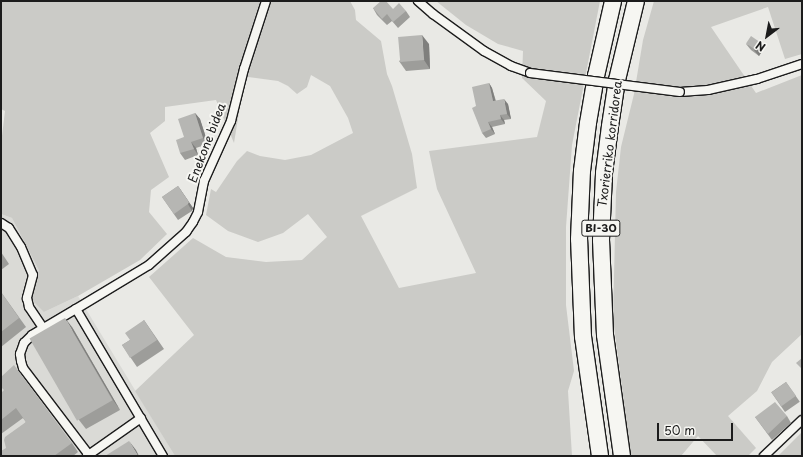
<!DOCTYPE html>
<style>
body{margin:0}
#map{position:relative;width:803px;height:457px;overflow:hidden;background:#e9e9e5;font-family:"Playpen Sans",sans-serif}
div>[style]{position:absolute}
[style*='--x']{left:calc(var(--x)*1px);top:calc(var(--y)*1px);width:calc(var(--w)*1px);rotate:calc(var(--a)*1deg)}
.built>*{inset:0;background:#dadad6}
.green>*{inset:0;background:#cbcbc7}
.roads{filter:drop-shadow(1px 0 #1c1c1c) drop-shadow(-1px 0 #1c1c1c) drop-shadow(0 1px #1c1c1c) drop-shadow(0 -1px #1c1c1c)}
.street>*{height:8px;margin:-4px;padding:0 4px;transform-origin:4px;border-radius:4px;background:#f6f6f2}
.highway>*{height:16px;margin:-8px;padding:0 8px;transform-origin:8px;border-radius:8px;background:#f6f6f2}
.bridges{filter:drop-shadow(1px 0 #1c1c1c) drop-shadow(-1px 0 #1c1c1c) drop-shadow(0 1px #1c1c1c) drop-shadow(0 -1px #1c1c1c)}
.street-bridge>*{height:8px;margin:-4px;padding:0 4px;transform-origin:4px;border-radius:4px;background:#f6f6f2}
.wall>*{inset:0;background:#9d9d9a;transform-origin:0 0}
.shaded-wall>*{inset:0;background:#7f7f7d}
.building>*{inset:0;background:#b6b6b3;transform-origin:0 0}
span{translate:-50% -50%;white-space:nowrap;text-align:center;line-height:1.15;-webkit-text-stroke:4px #f6f6f2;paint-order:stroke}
.shield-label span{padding:1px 3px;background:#f6f6f2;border:1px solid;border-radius:3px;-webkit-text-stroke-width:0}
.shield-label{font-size:11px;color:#1c1c1c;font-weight:700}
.street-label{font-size:12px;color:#1c1c1c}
.frame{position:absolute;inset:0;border:2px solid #1c1c1c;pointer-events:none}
.north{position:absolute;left:747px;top:16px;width:40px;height:40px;-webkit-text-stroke:3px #f6f6f2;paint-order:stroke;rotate:212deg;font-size:11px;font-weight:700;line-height:16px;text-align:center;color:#1c1c1c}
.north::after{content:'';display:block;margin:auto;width:14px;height:18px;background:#1c1c1c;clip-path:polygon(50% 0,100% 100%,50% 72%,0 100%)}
.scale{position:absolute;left:657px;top:423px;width:76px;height:18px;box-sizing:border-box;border:2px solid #1c1c1c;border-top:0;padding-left:5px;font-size:12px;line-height:14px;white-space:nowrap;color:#1c1c1c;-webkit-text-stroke:3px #f6f6f2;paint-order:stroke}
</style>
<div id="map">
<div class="built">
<i style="clip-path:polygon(1px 214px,12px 218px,40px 270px,44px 312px,78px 296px,175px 456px,1px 456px)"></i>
</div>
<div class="green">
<i style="clip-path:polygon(1px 1px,350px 1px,355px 10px,356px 20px,381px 41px,387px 74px,392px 86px,412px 154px,417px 188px,361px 216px,399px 288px,476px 273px,437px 189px,429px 151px,537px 137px,546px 101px,522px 78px,523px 51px,498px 44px,466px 25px,436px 1px,600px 1px,572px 145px,566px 227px,566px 305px,574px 371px,568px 391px,572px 456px,175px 456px,135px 391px,194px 335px,149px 277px,193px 238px,226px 257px,266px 262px,302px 260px,327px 237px,308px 214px,283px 233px,258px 242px,228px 231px,206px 215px,211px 189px,216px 192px,237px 161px,247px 151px,260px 156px,285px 160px,311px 155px,353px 133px,348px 118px,330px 86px,311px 75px,307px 87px,297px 94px,288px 86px,278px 81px,248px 77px,243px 88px,234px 143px,216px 100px,165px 107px,165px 121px,150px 133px,169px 177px,151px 190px,149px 212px,167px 234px,140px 260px,78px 296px,44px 312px,32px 300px,39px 270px,12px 218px,1px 214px,1px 144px,5px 111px,1px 109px)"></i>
<i style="clip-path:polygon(654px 1px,802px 1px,802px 54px,785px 59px,768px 7px,711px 27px,756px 93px,802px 75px,802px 334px,772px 362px,757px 391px,728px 416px,756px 448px,748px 456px,717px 456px,698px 436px,681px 456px,631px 456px,630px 449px,613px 319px,616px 192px,621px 147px,634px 94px,643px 40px)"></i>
<i style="clip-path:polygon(802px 432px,802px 456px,778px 456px)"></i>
</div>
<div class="roads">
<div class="street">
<i style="--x:418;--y:1;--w:20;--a:41"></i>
<i style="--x:433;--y:14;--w:63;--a:36"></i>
<i style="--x:484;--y:51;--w:31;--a:29"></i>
<i style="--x:511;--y:66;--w:20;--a:20"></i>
<i style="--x:680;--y:92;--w:28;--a:-4"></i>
<i style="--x:708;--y:90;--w:50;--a:-12.7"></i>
<i style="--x:757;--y:79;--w:47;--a:-18.4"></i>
<i style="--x:1;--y:223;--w:9;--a:32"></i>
<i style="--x:9;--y:228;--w:22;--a:58"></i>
<i style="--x:21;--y:247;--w:30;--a:67"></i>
<i style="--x:33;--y:275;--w:24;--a:105"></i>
<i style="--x:27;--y:298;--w:9;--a:77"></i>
<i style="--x:29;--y:307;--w:25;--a:56"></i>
<i style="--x:76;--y:309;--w:85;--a:-31.1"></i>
<i style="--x:149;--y:265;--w:50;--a:-41.7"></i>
<i style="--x:186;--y:232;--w:12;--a:-55"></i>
<i style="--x:193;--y:222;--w:11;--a:-63"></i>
<i style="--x:198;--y:212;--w:32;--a:-79"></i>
<i style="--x:204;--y:181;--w:66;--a:-65.8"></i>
<i style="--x:231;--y:121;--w:54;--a:-76"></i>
<i style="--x:244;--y:69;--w:71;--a:-72.1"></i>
<i style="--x:89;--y:455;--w:109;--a:-127.2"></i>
<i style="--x:23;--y:368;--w:7;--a:-106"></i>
<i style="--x:21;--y:361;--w:7;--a:-98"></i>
<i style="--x:20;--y:354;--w:12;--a:-70"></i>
<i style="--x:24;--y:343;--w:11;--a:-45"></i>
<i style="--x:32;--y:335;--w:51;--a:-30.6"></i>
<i style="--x:76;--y:309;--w:171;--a:59.4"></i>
<i style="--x:87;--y:456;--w:66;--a:-35.1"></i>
<i style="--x:764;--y:456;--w:52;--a:-43.5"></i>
</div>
<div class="highway">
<i style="--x:600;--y:456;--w:120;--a:-98.1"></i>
<i style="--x:583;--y:337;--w:98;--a:-92.3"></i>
<i style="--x:579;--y:239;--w:68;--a:-87.5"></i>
<i style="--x:582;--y:171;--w:48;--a:-82.9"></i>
<i style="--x:588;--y:123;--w:48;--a:-80.3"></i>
<i style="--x:596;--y:76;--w:77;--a:-77.2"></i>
<i style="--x:622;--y:456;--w:122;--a:-98"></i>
<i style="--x:605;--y:335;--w:95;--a:-92.4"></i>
<i style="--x:601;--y:240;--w:67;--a:-87.4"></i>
<i style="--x:604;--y:173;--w:47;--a:-82.7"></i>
<i style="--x:610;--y:126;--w:47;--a:-81.3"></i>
<i style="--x:617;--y:80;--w:81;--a:-76.5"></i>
</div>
</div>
<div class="bridges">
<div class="street-bridge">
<i style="--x:530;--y:73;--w:151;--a:7.2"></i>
</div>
</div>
<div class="wall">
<i style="clip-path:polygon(373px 8px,393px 9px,406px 11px,410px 17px,398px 28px,392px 21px,387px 25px,377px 15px)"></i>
<i style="clip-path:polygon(429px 44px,430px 69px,406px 71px,399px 61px)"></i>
<i style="clip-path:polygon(746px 44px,764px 48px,759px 56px,751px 50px)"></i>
<i style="clip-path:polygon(489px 83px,492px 88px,496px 101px,508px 104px,511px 119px,504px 120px,505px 124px,492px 127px,495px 134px,486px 138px,482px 133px)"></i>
<i style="clip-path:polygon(195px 113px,200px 119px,208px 144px,196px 148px,198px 155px,185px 160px,180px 153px,184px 137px)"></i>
<i style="clip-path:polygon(178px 186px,193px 208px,192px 211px,178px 220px,162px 197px)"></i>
<i style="clip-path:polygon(1px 252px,9px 264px,1px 270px)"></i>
<i style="clip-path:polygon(1px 292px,26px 327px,1px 347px)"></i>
<i style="clip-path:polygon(144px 320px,164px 349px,137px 367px,122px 345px,130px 340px)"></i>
<i style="clip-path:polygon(72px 327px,120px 410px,86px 429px,79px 420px)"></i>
<i style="left:786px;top:382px;width:24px;height:18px;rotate:55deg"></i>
<i style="clip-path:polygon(1px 393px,72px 443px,78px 452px,73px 456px,1px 456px,26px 422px,23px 418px,1px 434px)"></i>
<i style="clip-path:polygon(787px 416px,791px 423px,772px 440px,755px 417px)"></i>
</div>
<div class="shaded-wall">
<i style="clip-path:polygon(422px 35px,429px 44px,430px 69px,424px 60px)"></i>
<i style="clip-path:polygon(760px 42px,764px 48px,759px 56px,754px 50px)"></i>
<i style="clip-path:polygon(489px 83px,492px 88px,497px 107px,493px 101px)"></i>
<i style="clip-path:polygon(504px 99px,508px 104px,511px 119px,507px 114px)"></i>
<i style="clip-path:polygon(195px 113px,200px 119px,208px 144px,203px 138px)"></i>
<i style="clip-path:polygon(500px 115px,504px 120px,505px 124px,501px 119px)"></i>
<i style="clip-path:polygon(488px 122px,492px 127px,495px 134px,491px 129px)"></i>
<i style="clip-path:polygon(191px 142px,196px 148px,198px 155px,194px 149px)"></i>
<i style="clip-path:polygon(178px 186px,193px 208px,192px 211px,188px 204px)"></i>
<i style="clip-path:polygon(65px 318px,72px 327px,120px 410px,113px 400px)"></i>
<i style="clip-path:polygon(129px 441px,136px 450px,139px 456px,138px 456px)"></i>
</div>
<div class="building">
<i style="clip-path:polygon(381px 1px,386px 1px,393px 9px,399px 3px,406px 11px,393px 22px,387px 14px,382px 19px,373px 8px)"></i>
<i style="left:422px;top:35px;width:25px;height:24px;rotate:85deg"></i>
<i style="left:751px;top:36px;width:11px;height:9px;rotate:34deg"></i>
<i style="clip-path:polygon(489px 83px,493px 101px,504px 99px,507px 114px,500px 115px,501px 119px,488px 122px,491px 129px,482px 133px,472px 108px,476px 106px,472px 87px)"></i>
<i style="clip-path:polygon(195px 113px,203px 138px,191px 142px,194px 149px,180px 153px,176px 140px,184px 137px,178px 119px)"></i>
<i style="clip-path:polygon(178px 186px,189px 202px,188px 204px,174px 214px,162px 197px)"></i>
<i style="clip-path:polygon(1px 292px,19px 318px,1px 332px)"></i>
<i style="left:65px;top:318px;width:95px;height:41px;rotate:60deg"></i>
<i style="clip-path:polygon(144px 320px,157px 340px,130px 358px,122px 345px,130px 340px,125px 333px)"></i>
<i style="clip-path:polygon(802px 358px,802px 369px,796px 363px)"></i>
<i style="clip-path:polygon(14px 365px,72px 443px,54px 456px,1px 456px,1px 451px,6px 448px,4px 440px,5px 437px,26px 422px,16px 408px,1px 420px,1px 393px,4px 390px,1px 387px,1px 377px)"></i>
<i style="left:786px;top:382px;width:17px;height:18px;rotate:54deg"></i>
<i style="clip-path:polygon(775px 402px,787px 416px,768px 434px,755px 417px)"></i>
<i style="clip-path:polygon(129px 441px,138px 456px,105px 456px)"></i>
</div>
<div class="shield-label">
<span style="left:601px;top:228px">BI-30</span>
</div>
<div class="street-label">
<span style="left:207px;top:143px;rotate:-69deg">Enekone bidea</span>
<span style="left:610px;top:144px;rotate:-83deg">Txorierriko korridorea</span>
</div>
<div class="frame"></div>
<div class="north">N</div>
<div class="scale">50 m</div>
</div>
